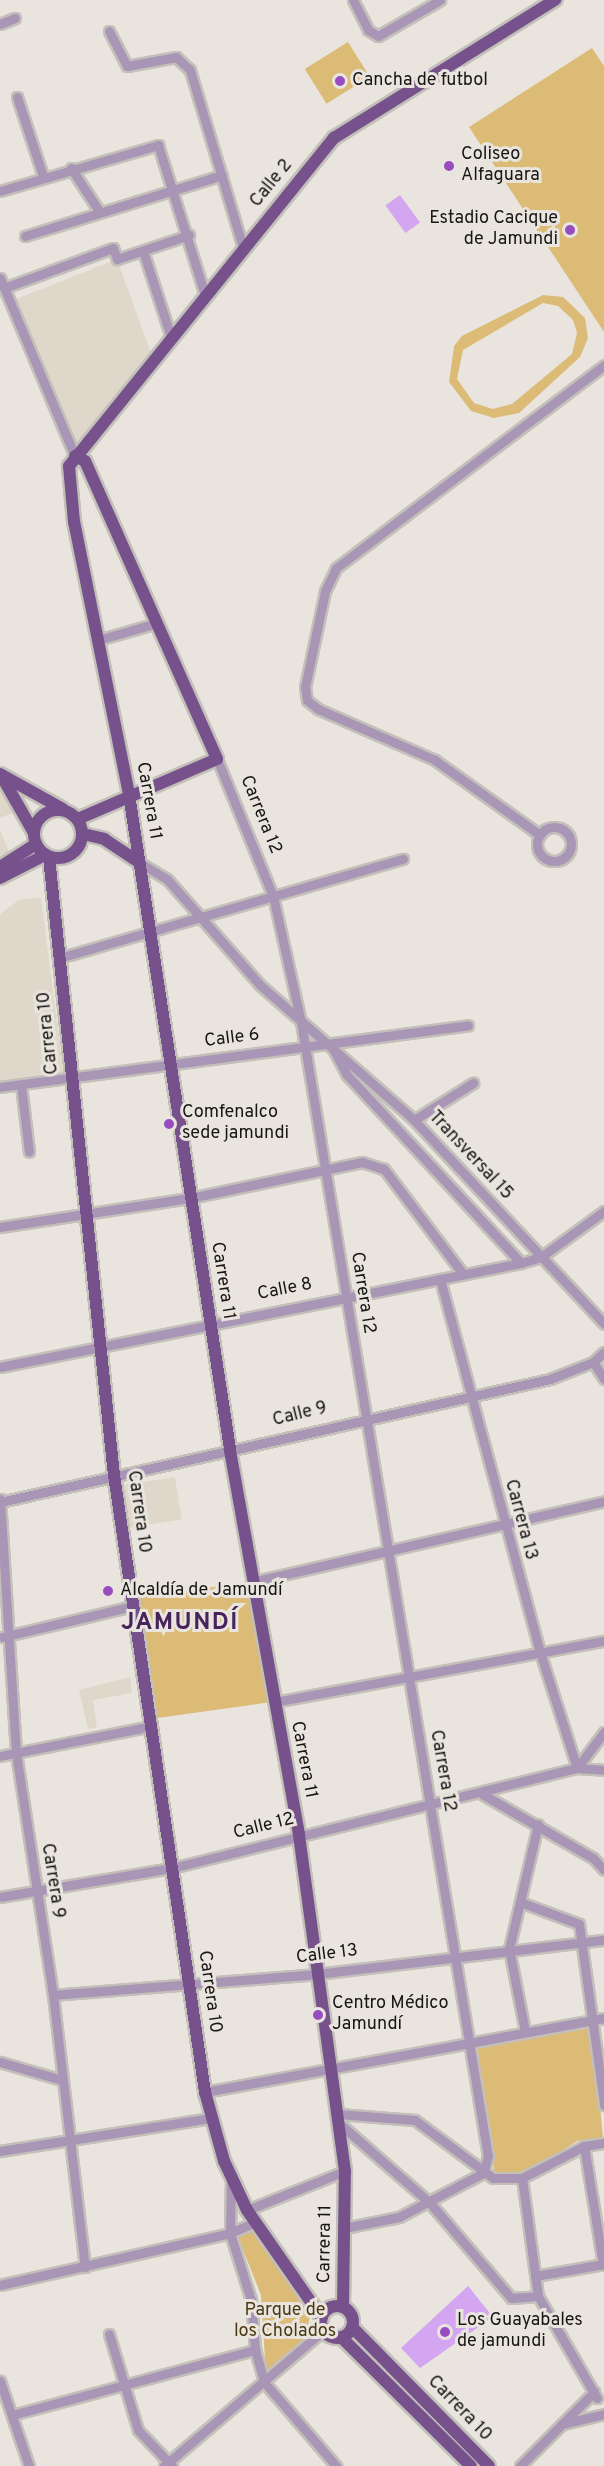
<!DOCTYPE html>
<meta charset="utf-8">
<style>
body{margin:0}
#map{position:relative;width:604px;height:2466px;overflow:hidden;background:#e9e5de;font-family:Overpass,sans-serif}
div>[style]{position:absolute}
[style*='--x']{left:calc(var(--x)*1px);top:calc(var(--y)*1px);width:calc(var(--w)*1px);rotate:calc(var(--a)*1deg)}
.built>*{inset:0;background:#dfd8ca;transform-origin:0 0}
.green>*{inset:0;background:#dbbb75;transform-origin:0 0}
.water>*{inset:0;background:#d4a5f1;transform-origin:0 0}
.roads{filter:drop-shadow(2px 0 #c3c0ba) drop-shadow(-2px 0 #c3c0ba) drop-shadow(0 2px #c3c0ba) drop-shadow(0 -2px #c3c0ba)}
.minor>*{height:9px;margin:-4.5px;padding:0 4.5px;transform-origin:4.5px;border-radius:4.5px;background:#a995b6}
.minor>.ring{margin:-4.5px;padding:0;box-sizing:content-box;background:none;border:9px solid #a995b6;border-radius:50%}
.major>*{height:12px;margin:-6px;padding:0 6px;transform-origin:6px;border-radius:6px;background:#76518b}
.major>.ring{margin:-6px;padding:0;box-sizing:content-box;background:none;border:12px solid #76518b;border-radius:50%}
.dots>*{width:16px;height:16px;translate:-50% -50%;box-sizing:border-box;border:3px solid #e9e5de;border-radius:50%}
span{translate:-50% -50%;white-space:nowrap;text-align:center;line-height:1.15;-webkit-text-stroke:6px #e9e5de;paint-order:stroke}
.poi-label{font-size:18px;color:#171614}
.left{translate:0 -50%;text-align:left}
.right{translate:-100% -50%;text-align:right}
.street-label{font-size:18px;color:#171614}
.park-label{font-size:18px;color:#493812}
.district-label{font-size:24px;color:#46235a;font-weight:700;letter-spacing:1.5px}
</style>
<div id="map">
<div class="built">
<i style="clip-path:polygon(117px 259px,153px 359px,75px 456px,9px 302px)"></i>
<i style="clip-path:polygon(0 774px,20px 810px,0 818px)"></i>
<i style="clip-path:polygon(0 830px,13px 860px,0 867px)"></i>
<i style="clip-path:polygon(41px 897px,64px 1077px,0 1085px,0 914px,19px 900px)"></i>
<i style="left:175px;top:1477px;width:43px;height:61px;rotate:81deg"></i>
<i style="clip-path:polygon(130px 1677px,132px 1693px,93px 1700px,97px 1727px,88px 1729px,79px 1690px)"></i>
</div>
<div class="green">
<i style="left:348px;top:42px;width:41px;height:51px;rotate:58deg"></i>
<i style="clip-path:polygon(592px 48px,604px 66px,604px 332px,469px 127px)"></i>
<i style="clip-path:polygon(evenodd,543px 295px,563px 297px,585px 318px,588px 338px,580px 357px,519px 413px,494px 418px,471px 411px,449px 382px,454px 346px,462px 336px,543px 295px,543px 303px,558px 306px,573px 320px,577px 333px,572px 354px,512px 404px,493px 409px,474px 403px,457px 379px,463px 350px,543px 303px)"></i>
<i style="left:256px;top:1581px;width:122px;height:126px;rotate:82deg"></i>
<i style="clip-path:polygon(593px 2028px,603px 2138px,577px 2141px,523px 2176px,495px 2176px,477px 2045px)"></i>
<i style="clip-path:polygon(250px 2228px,311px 2312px,305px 2338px,266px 2375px,261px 2295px,236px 2232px)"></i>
</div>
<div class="water">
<i style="left:400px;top:195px;width:34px;height:18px;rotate:54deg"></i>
<i style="clip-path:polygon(468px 2286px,493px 2317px,420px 2368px,401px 2348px)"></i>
</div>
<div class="roads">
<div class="minor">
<i style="--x:353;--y:0;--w:34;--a:63"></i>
<i style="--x:368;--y:30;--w:12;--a:31"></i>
<i style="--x:378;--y:36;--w:72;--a:-30.1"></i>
<i style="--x:0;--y:24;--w:16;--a:-22"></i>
<i style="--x:109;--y:31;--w:39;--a:63"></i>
<i style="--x:127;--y:66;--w:50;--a:-10.4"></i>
<i style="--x:176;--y:57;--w:19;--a:43"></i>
<i style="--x:190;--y:70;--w:186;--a:73.4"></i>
<i style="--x:17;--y:97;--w:83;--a:71.8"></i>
<i style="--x:71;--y:168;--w:51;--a:56.9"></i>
<i style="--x:0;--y:191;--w:165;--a:-16.2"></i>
<i style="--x:158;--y:145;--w:157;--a:72.6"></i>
<i style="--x:25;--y:236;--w:206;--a:-17.2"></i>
<i style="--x:143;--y:251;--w:90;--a:72"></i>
<i style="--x:0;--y:278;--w:193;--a:67.2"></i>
<i style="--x:4;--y:288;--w:116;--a:-20.2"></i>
<i style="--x:113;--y:248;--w:12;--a:70"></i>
<i style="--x:117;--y:259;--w:76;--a:-18.4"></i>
<i style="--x:98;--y:640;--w:61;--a:-16.1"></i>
<i style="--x:217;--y:759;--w:148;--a:67.8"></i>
<i style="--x:273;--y:896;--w:129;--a:77.5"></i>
<i style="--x:301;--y:1022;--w:1149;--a:80.64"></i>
<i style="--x:488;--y:2156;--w:18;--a:106"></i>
<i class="ring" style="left:537px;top:827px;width:25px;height:25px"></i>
<i style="--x:540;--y:835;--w:129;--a:-144.5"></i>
<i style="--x:435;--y:760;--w:128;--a:-156.4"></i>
<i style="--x:318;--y:709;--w:14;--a:-141"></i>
<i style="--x:307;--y:700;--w:13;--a:-99"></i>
<i style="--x:305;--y:687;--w:98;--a:-78.2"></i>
<i style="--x:325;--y:591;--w:25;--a:-64"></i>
<i style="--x:336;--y:568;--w:336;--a:-37.1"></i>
<i style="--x:140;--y:863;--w:31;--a:31"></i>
<i style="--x:167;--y:879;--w:141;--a:48.7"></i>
<i style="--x:260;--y:985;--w:205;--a:41.2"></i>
<i style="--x:414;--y:1120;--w:279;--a:47"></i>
<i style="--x:59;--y:958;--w:358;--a:-16.1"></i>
<i style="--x:333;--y:1049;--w:30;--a:62"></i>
<i style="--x:347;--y:1075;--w:256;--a:47.2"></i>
<i style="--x:21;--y:1085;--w:67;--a:83.2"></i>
<i style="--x:0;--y:1087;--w:472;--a:-7.5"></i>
<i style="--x:414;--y:1120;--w:70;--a:-32.1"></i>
<i style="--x:0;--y:1227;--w:192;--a:-8.7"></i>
<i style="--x:190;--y:1198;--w:176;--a:-11.8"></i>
<i style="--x:362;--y:1162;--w:23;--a:18"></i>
<i style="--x:384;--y:1169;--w:131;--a:53"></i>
<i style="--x:440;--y:1279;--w:383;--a:75"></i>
<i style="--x:539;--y:1649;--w:125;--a:72.3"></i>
<i style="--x:593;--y:1362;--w:20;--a:57"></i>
<i style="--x:0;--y:1367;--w:531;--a:-11.29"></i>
<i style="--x:521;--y:1263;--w:21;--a:-17"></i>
<i style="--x:541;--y:1257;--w:78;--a:-36.1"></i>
<i style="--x:0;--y:1499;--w:255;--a:86.4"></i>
<i style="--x:16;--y:1753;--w:245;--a:81.3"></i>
<i style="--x:53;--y:1995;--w:274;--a:83.3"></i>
<i style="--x:0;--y:1502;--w:564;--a:-12.61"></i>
<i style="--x:550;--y:1379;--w:46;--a:-21.6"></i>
<i style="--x:593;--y:1362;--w:15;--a:-42"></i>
<i style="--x:256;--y:1581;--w:357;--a:-12.9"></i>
<i style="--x:2;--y:1637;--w:135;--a:-13.3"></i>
<i style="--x:274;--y:1702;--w:336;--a:-10.5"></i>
<i style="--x:0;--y:1756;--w:154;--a:-11.2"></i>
<i style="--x:577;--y:1768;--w:45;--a:-53.1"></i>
<i style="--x:482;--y:1794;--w:128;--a:30"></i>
<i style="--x:593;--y:1858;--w:16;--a:47"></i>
<i style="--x:0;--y:1897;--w:174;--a:-9.6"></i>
<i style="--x:172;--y:1868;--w:417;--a:-13.9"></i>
<i style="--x:577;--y:1768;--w:27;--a:4"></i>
<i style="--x:520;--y:1902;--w:63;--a:20.4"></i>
<i style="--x:579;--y:1924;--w:183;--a:82.1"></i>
<i style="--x:53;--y:1995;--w:265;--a:-4.5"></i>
<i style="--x:317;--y:1974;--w:289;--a:-6.8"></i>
<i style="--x:525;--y:2031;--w:84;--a:-101"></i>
<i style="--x:509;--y:1949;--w:128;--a:-76.9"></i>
<i style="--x:0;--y:2062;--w:65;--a:16.2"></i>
<i style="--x:205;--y:2092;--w:406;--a:-10.5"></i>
<i style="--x:338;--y:2114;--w:77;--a:4.5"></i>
<i style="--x:415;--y:2120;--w:97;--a:36.6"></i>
<i style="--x:493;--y:2178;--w:29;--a:0"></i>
<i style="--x:522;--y:2178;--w:70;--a:-27.3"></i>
<i style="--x:584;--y:2146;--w:20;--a:-9"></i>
<i style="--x:340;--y:2124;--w:120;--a:41.3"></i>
<i style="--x:430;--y:2203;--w:125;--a:49.5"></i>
<i style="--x:511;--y:2298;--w:27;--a:-4"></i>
<i style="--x:584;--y:2146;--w:120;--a:80.9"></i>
<i style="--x:0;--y:2151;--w:214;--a:-8.9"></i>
<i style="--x:522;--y:2178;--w:119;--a:82.3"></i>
<i style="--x:538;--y:2296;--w:118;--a:60"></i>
<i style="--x:231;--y:2179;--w:54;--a:91.1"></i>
<i style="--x:230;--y:2233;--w:70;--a:72.6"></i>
<i style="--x:251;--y:2300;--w:50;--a:85.4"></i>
<i style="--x:255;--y:2350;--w:33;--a:74"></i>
<i style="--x:264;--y:2382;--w:111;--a:49.4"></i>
<i style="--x:247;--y:2210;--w:105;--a:-21.7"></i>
<i style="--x:344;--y:2228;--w:56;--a:-11.3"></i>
<i style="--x:399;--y:2217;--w:95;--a:-27.6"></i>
<i style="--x:535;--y:2276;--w:70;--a:-9.9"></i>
<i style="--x:0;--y:2285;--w:236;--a:-12.7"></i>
<i style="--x:230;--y:2233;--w:25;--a:-23"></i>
<i style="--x:109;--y:2334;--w:100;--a:73.2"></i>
<i style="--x:138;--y:2430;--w:50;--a:46.6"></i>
<i style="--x:0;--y:2381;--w:90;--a:71.2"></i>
<i style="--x:12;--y:2415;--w:252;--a:-15"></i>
<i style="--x:562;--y:2424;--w:43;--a:-13.4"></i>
<i style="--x:164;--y:2466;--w:210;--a:-40.4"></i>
<i style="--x:520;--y:2466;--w:105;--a:-45"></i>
</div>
<div class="major">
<i style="--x:75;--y:456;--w:11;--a:27"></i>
<i style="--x:85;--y:461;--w:326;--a:66.1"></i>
<i style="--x:217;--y:759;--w:151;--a:156.7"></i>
<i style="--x:0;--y:774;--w:72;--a:29.1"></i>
<i style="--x:1;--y:775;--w:67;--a:60.4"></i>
<i class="ring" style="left:34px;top:810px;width:36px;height:36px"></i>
<i style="--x:83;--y:834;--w:22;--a:13"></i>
<i style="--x:104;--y:839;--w:43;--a:33.7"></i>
<i style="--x:49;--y:857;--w:621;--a:84"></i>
<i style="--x:114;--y:1475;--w:624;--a:81.61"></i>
<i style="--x:205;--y:2092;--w:72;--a:74.6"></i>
<i style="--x:224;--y:2161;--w:54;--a:64.9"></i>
<i style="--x:247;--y:2210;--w:131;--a:55.2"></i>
<i style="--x:0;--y:867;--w:43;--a:-32.6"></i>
<i style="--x:0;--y:878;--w:51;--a:-27.1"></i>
<i class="ring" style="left:321px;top:2306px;width:20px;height:20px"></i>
<i style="--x:343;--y:2307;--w:136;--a:-89.2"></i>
<i style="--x:345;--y:2171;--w:340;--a:-97.8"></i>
<i style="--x:299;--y:1834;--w:391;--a:-100.2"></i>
<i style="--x:230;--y:1449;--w:663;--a:-98.77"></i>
<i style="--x:129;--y:794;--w:278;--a:-101.4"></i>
<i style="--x:74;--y:522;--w:56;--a:-95.1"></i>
<i style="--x:69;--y:466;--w:422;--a:-51.1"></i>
<i style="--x:334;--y:138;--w:261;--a:-32"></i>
<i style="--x:352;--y:2327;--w:195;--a:45.4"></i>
<i style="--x:341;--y:2337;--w:183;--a:44.8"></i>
</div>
</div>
<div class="dots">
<i style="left:340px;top:81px;background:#974dbf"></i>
<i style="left:449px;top:166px;background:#974dbf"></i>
<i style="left:570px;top:230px;background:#974dbf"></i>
<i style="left:169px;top:1124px;background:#974dbf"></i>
<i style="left:108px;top:1591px;background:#974dbf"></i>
<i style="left:318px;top:2015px;background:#974dbf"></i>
<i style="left:445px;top:2332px;background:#974dbf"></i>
</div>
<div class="poi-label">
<span class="left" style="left:352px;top:81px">Cancha de futbol</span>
<span class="left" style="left:461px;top:166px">Coliseo<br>Alfaguara</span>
<span class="right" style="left:558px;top:230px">Estadio Cacique<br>de Jamundi</span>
<span class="left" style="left:182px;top:1124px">Comfenalco<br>sede jamundi</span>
<span class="left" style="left:120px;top:1591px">Alcaldía de Jamundí</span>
<span class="left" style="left:332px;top:2015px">Centro Médico<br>Jamundí</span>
<span class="left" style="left:457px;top:2332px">Los Guayabales<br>de jamundi</span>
</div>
<div class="street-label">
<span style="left:272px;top:184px;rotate:-51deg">Calle 2</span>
<span style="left:148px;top:801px;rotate:80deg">Carrera 11</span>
<span style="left:260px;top:815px;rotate:68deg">Carrera 12</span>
<span style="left:49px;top:1033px;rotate:-96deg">Carrera 10</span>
<span style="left:232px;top:1039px;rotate:-7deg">Calle 6</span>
<span style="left:470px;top:1156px;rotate:47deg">Transversal 15</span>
<span style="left:222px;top:1281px;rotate:81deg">Carrera 11</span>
<span style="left:285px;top:1290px;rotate:-11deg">Calle 8</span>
<span style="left:362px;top:1293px;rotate:81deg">Carrera 12</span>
<span style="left:300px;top:1415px;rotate:-14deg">Calle 9</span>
<span style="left:138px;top:1512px;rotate:82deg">Carrera 10</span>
<span style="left:520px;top:1520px;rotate:75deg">Carrera 13</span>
<span style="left:303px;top:1760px;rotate:79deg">Carrera 11</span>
<span style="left:442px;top:1771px;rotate:80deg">Carrera 12</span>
<span style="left:264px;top:1827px;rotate:-14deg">Calle 12</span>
<span style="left:52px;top:1881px;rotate:81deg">Carrera 9</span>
<span style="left:327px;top:1955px;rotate:-7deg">Calle 13</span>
<span style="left:209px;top:1992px;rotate:82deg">Carrera 10</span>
<span style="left:326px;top:2244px;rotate:-89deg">Carrera 11</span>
<span style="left:459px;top:2409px;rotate:46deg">Carrera 10</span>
</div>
<div class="park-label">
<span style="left:285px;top:2322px">Parque de<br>los Cholados</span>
</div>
<div class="district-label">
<span style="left:180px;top:1624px">JAMUNDÍ</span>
</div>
</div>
